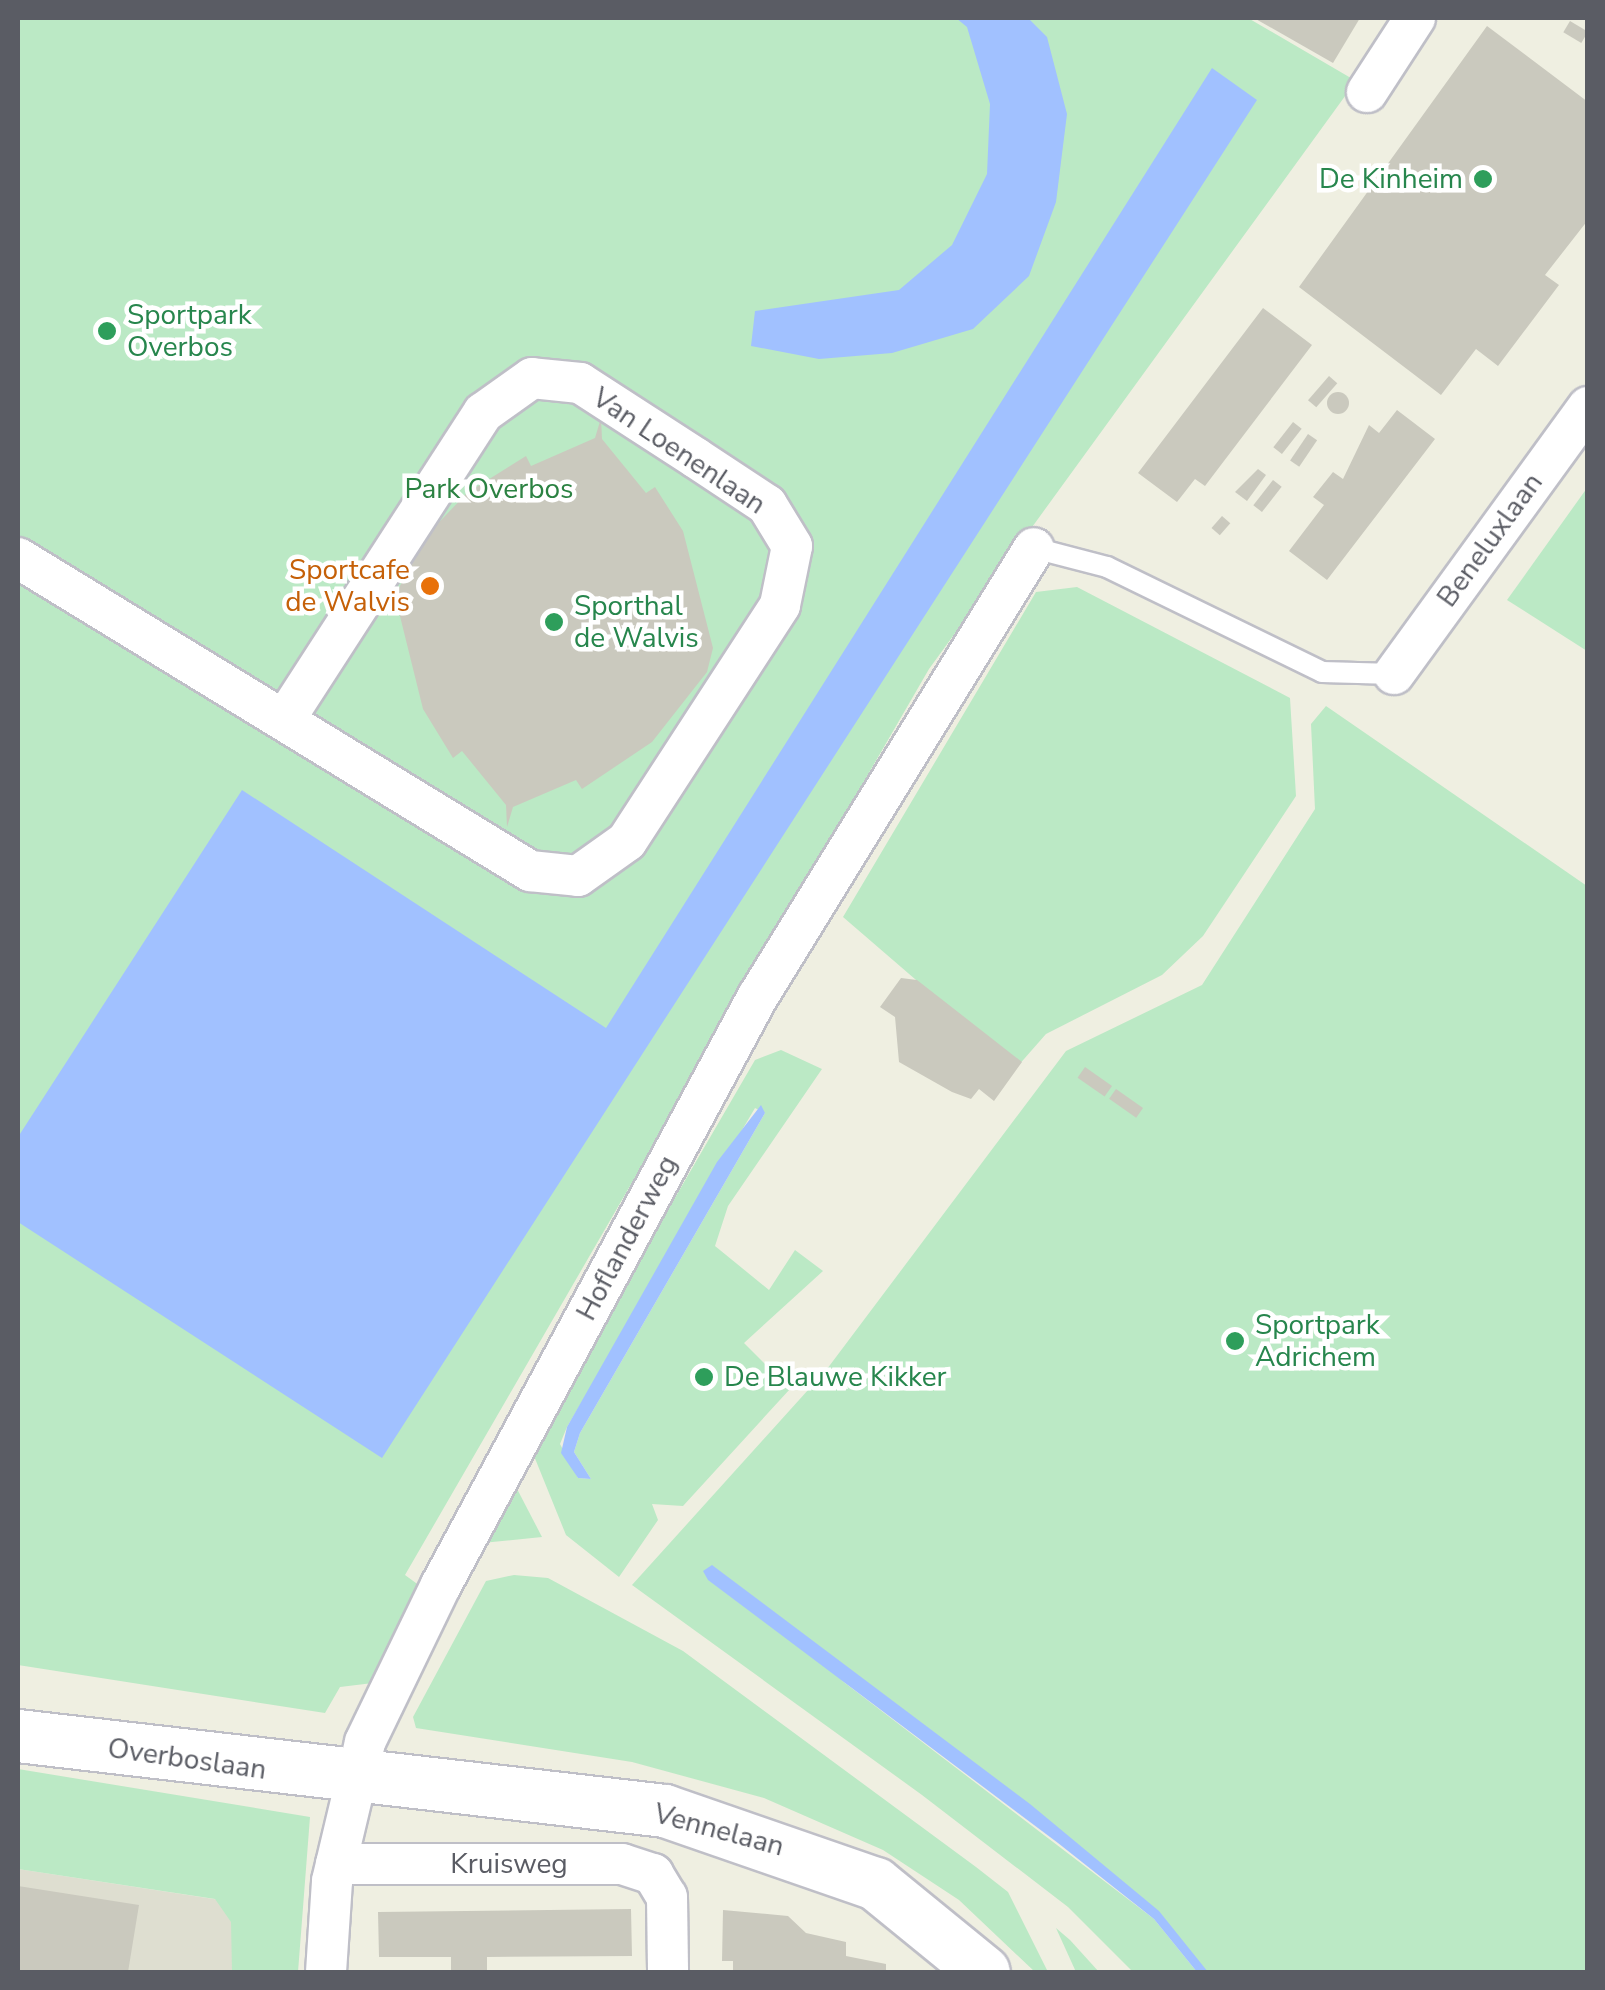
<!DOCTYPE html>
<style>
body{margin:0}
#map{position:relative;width:1605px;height:1990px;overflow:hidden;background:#efefe1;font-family:"Nunito Sans",sans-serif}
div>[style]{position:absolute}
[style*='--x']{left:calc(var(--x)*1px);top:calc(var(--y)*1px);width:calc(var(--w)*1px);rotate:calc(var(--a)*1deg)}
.education>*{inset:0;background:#deded0}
.green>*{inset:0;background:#bbe9c5}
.water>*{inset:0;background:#a1c1ff}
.building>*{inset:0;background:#cac9be;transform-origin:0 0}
.round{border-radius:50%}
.roads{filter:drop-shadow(2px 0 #bfbfc7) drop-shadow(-2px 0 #bfbfc7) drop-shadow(0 2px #bfbfc7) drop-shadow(0 -2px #bfbfc7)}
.service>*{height:20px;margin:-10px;padding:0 10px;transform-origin:10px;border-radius:10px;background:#fff}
.minor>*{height:40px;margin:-20px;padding:0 20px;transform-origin:20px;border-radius:20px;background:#fff}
.tertiary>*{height:52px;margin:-26px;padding:0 26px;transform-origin:26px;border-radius:26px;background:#fff}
.dots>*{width:28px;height:28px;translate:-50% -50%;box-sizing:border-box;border:5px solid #fff;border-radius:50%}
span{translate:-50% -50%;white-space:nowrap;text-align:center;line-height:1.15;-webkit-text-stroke:9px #fff;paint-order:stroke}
.leisure-label{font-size:28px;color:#27864d}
.right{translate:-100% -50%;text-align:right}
.left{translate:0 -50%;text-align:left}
.street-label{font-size:28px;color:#5a5c64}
.park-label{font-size:28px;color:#2b8242}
.food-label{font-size:28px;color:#c56008}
.frame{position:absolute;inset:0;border:20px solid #5a5c64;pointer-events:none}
</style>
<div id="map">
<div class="education">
<i style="clip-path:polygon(18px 1869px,292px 1911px,286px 1972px,18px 1972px)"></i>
</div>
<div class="green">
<i style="clip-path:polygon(18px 18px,1248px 18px,1356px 81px,929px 669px,405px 1575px,420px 1586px,373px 1683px,340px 1687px,325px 1713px,18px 1665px)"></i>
<i style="clip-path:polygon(1587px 488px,1588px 651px,1587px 651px,1507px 600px)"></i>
<i style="clip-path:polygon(1077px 587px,1290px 698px,1296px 796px,1203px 936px,1162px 975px,1046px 1034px,1017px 1067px,843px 917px,1036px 592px)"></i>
<i style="clip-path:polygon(1326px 706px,1587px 886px,1587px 1972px,1204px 1972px,1160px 1919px,940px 1745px,841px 1680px,1154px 1919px,1197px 1972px,1133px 1972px,1068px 1907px,922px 1795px,632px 1585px,827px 1369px,1066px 1051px,1202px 985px,1315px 809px,1311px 724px)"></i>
<i style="clip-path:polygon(evenodd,781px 1050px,822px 1069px,728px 1206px,715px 1246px,769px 1290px,795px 1250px,823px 1271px,744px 1343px,790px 1389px,683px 1506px,652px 1504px,658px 1520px,619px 1577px,566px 1535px,534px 1456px,536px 1437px,755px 1060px,781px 1050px,755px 1108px,765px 1113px,580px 1433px,574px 1452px,591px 1479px,578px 1478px,560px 1444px,567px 1427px,755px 1108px)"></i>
<i style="clip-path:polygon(515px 1485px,542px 1537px,482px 1543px)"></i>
<i style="clip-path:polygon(514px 1575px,548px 1578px,683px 1651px,976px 1867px,1008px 1892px,1048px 1972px,1035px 1972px,959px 1900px,883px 1850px,764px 1798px,632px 1762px,416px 1728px,413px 1717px,486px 1581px)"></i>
<i style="clip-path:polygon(18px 1769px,310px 1817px,298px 1972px,232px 1972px,231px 1922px,215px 1899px,18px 1869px)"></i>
<i style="clip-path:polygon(1056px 1928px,1070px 1940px,1099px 1972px,1076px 1972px)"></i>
</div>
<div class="water">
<i style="clip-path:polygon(956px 18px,1028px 18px,1047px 37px,1067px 114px,1056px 202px,1029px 276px,973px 329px,892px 353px,819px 359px,751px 346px,755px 311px,899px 290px,952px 245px,987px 174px,990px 104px,967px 27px)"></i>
<i style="clip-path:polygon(1212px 68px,1257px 100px,382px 1458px,18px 1222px,18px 1137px,242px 790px,606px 1028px)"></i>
<i style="clip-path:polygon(761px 1105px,765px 1113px,580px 1433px,574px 1452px,591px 1479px,578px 1478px,561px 1453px,567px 1427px,717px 1162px)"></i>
<i style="clip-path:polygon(712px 1565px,1030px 1804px,1159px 1911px,1208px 1972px,1197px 1972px,1154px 1919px,1058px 1843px,708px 1580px,703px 1571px)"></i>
</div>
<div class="building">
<i style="clip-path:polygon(1254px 18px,1360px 18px,1333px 63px)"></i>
<i style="left:1570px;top:21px;width:21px;height:13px;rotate:31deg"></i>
<i style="clip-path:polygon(1487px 26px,1588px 102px,1588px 220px,1545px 275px,1559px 285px,1498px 366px,1476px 349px,1441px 395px,1299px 287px)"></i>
<i style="clip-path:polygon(1263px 308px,1312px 345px,1205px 486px,1195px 479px,1177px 502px,1138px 473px)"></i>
<i style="left:1329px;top:376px;width:11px;height:32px;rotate:41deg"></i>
<i class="round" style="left:1327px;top:392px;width:22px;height:22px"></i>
<i style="clip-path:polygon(1397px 410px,1435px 439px,1327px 580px,1289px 551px,1324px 505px,1313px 497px,1333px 472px,1343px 479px,1369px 425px,1379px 433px)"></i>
<i style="clip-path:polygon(601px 418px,602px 439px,646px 493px,655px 487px,683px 531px,713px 648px,707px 672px,652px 742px,582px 789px,576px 780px,513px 807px,507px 827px,506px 805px,462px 751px,453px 758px,423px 709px,395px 596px,423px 539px,467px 493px,526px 456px,531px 466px,595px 438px)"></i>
<i style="left:1293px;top:422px;width:11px;height:32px;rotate:38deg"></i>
<i style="left:1308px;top:434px;width:11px;height:32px;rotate:34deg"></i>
<i style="clip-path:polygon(1258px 469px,1266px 475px,1247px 501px,1235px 492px)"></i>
<i style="left:1273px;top:480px;width:11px;height:32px;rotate:38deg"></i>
<i style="left:1222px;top:516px;width:11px;height:16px;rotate:41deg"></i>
<i style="clip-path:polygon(901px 978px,917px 980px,1022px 1062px,994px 1101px,979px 1089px,971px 1099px,952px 1092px,899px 1062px,895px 1017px,880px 1007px)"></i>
<i style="left:1085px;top:1067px;width:33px;height:13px;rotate:35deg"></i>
<i style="left:1116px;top:1089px;width:33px;height:12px;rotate:35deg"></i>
<i style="clip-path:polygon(18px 1886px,139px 1905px,128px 1972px,18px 1972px)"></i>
<i style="clip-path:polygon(631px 1909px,632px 1956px,487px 1957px,487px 1971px,451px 1971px,451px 1957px,379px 1957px,378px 1912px)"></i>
<i style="clip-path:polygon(723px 1910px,788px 1916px,806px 1933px,846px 1942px,846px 1956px,886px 1964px,886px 1972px,733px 1972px,733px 1961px,722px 1961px)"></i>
</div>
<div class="roads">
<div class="service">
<i style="--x:1034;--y:548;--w:75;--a:14.6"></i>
<i style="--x:1107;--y:567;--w:239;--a:26"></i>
<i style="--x:1322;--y:672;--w:72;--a:1.6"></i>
</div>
<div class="minor">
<i style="--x:1367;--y:92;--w:88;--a:-57"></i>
<i style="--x:18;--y:558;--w:600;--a:31.44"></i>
<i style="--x:530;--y:871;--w:48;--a:5.9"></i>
<i style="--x:578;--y:876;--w:60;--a:-35.5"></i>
<i style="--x:627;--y:841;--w:281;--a:-57"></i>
<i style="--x:780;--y:605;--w:60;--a:-78.5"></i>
<i style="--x:792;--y:546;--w:48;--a:-121.4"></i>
<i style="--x:767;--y:505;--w:85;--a:-146.5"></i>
<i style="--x:696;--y:458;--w:138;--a:-147.1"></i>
<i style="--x:580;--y:383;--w:48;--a:-174.1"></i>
<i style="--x:532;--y:378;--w:60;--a:144.5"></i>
<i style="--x:483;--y:413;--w:359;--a:122.9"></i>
<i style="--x:1394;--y:674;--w:330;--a:-54"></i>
<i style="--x:336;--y:1864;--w:286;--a:0"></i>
<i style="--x:622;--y:1864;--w:33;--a:18"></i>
<i style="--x:653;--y:1874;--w:27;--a:59"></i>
<i style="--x:667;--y:1897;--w:75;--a:89.2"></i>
<i style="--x:326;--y:1972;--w:91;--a:-86.2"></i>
<i style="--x:332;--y:1881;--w:143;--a:-76.6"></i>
<i style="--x:365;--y:1742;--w:174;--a:-64.2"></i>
<i style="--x:441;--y:1585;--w:667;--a:-61.71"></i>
<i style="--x:757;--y:998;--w:528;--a:-58.39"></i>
</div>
<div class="tertiary">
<i style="--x:18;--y:1736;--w:651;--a:6.61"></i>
<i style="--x:665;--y:1811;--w:223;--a:19.1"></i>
<i style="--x:876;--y:1884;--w:139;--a:39.2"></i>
</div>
</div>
<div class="dots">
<i style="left:1483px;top:179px;background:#2e9e5b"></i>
<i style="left:107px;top:331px;background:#2e9e5b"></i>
<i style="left:430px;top:586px;background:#e8710a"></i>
<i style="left:554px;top:622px;background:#2e9e5b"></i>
<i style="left:1235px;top:1341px;background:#2e9e5b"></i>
<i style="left:704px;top:1377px;background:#2e9e5b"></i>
</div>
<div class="leisure-label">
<span class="right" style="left:1463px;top:179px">De Kinheim</span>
<span class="left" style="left:127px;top:331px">Sportpark<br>Overbos</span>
<span class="left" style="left:574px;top:622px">Sporthal<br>de Walvis</span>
<span class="left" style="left:1255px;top:1341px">Sportpark<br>Adrichem</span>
<span class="left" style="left:724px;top:1377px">De Blauwe Kikker</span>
</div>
<div class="street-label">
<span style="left:679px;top:451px;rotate:34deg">Van Loenenlaan</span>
<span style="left:1490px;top:540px;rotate:-54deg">Beneluxlaan</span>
<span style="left:627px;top:1238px;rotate:-62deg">Hoflanderweg</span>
<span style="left:187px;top:1759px;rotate:8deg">Overboslaan</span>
<span style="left:719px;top:1830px;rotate:15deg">Vennelaan</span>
<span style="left:509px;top:1864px">Kruisweg</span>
</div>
<div class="park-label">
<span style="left:489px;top:489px">Park Overbos</span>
</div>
<div class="food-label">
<span class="right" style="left:410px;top:586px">Sportcafe<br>de Walvis</span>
</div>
<div class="frame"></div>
</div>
